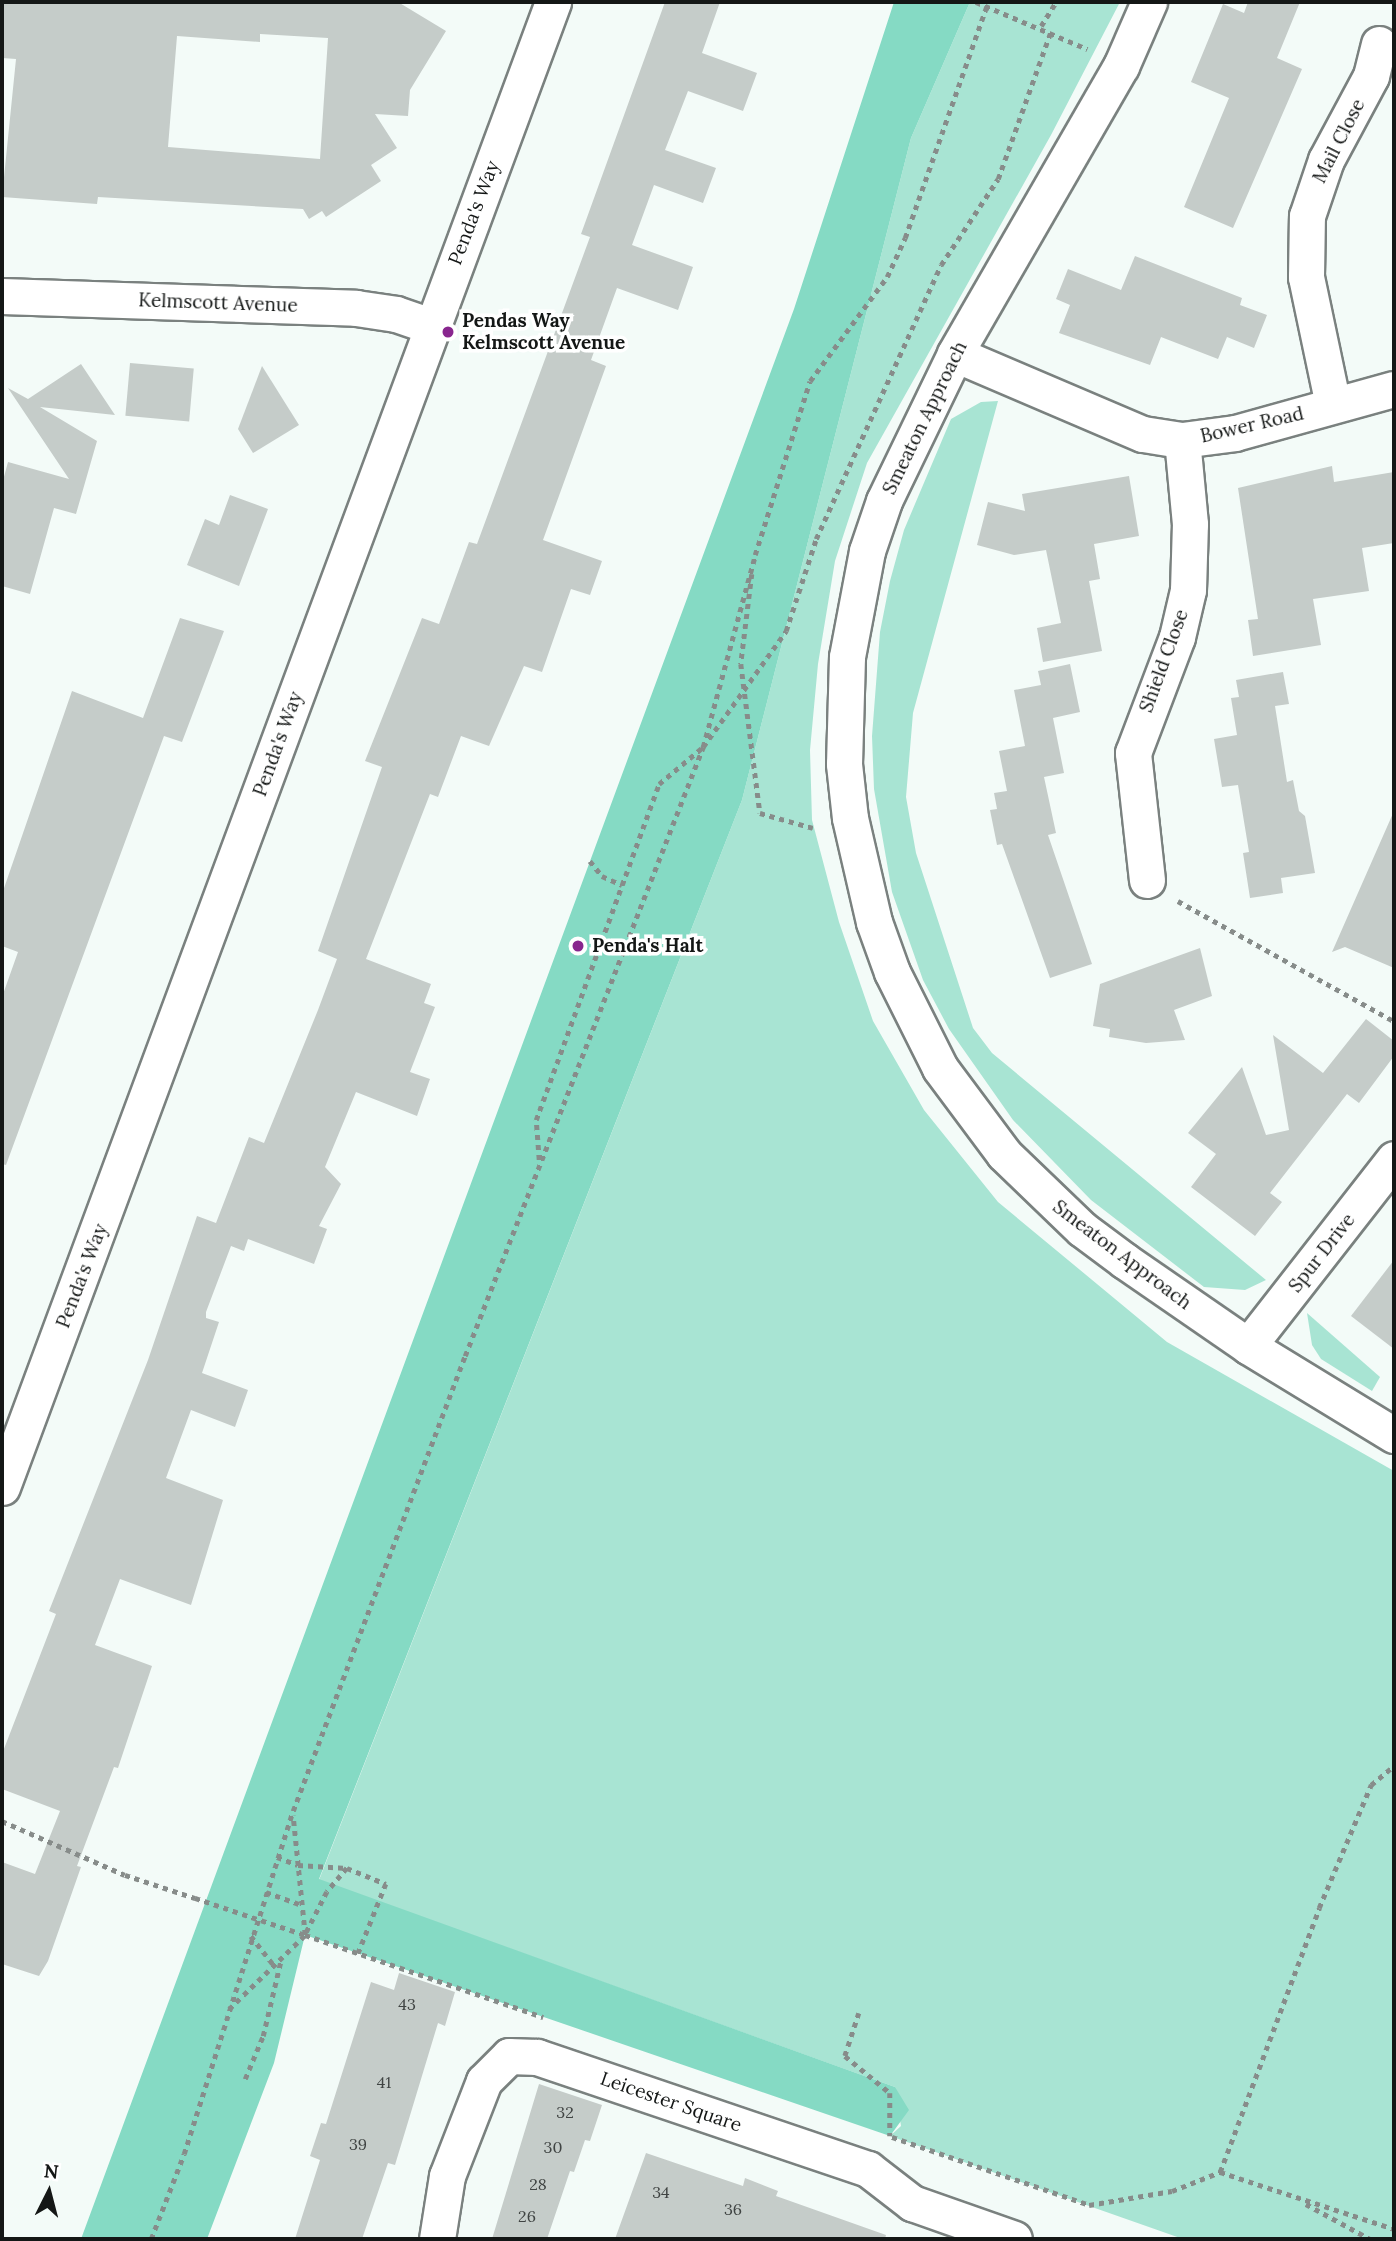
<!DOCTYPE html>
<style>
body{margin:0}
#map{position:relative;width:1396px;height:2241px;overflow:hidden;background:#f3fbf8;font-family:Lora,serif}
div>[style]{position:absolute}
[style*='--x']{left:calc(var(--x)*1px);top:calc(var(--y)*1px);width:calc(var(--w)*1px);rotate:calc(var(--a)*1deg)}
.green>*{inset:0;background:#a8e4d3}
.forest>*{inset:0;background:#85dac4}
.building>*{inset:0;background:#c5ccc9;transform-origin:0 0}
.path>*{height:4.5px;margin-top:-2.25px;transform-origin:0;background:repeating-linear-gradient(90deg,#878c8a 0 5px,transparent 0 10px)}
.roads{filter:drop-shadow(2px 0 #7a817f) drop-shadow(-2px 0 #7a817f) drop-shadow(0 2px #7a817f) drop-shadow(0 -2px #7a817f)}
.street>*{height:35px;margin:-17.5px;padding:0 17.5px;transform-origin:17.5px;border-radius:17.5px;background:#fff}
.path-bridge>*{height:4.5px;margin-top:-2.25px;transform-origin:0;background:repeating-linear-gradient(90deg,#878c8a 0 5px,transparent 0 10px)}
.dots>*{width:19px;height:19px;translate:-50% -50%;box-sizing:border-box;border:4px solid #fff;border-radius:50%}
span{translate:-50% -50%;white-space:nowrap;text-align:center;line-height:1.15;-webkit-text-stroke:7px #fff;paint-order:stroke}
.number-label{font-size:16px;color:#404443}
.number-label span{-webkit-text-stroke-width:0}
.street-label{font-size:19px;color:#141716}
.poi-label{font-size:19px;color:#141716;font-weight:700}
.left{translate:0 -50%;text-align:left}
.frame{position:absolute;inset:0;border:4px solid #141716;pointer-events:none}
.north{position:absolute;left:14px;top:2157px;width:70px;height:70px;-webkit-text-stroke:5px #fff;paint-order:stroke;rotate:6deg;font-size:19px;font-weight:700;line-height:28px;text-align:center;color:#141716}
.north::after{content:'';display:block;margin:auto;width:24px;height:32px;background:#141716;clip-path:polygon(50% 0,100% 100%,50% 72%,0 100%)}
</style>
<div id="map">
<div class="green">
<i style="clip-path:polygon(970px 2px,1120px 2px,1051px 135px,867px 463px,835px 561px,818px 664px,810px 750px,812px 820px,839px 922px,873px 1021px,924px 1110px,998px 1202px,1167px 1342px,1394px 1471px,1394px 2239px,1183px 2239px,890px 2136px,901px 2126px,895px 2087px,319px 1880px,742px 800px,911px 138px)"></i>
<i style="clip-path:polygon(998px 401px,913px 713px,906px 797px,916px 853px,973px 1028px,992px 1053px,1266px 1280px,1245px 1290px,1204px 1287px,1091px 1200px,1013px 1120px,949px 1029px,923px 980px,892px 892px,874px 789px,872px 736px,880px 632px,890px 581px,904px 530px,951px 419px,981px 402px)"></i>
<i style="clip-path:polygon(1307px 1313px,1380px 1377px,1372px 1391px,1321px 1359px,1312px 1345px)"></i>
</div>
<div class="forest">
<i style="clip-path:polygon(894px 2px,970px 2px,911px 138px,742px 800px,319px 1879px,895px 2087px,909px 2110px,890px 2136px,305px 1935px,274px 2063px,207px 2239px,81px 2239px,794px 309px)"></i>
</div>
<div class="building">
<i style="clip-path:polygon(evenodd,2px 2px,398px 2px,446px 31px,410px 90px,408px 116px,375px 114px,397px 148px,371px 165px,381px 181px,326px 217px,322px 211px,309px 219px,303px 209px,98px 197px,97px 204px,2px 197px,16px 59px,2px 58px,2px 2px,260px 34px,328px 38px,320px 159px,168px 147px,177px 36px,260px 42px,260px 34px)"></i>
<i style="clip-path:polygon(665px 2px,720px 2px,702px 53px,757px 73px,743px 111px,688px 91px,665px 150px,716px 168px,703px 203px,654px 185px,632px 245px,693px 267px,678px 310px,617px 288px,591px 360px,606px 366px,543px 540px,602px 561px,590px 595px,571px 589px,542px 672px,524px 666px,489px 746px,461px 736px,438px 797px,430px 794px,366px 959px,431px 984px,424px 1003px,435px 1007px,410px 1072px,430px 1079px,417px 1116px,356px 1092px,325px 1167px,341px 1184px,319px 1226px,327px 1229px,314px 1264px,248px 1239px,244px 1251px,231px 1246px,206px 1312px,206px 1318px,219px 1322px,202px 1373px,248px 1390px,235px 1427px,191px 1410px,166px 1478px,223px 1500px,191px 1605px,120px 1579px,95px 1645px,152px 1666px,118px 1768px,114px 1767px,77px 1866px,81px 1867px,48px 1961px,39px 1976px,2px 1964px,2px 1862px,35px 1874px,60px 1811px,2px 1789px,2px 1754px,56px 1614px,49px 1611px,148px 1360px,197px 1216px,216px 1223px,249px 1137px,264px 1143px,318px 1010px,337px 959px,318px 951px,382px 767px,365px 761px,422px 618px,439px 624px,469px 542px,477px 544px,590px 237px,581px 234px)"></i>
<i style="clip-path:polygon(1248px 2px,1300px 2px,1277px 58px,1302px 69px,1233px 228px,1184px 207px,1229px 98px,1191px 82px,1223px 4px,1244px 13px)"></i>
<i style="clip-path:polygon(1135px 256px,1242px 298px,1240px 305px,1267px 315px,1254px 348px,1227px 337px,1218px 359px,1161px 337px,1150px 365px,1059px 333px,1070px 305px,1056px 299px,1068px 269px,1121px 290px)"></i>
<i style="left:130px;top:363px;width:64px;height:53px;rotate:5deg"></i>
<i style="clip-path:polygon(81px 364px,115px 415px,40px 407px,97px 441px,76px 514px,54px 508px,30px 594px,2px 586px,2px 484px,8px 462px,69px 479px,8px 388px,28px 399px)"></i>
<i style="clip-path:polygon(262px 366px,299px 425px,253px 453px,238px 429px)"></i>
<i style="clip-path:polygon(1332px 466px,1334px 482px,1394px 472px,1394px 543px,1362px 548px,1369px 591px,1313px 599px,1321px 645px,1253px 656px,1248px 620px,1258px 619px,1238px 488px)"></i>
<i style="clip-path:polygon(1129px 476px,1139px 536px,1094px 544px,1100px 579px,1089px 581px,1102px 651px,1043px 662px,1037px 628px,1061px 623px,1046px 550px,1014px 555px,977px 545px,988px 502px,1025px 511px,1022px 494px)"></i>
<i style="clip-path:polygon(230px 495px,268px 509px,239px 586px,187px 565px,205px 519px,219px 525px)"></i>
<i style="clip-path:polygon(180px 618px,224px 631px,182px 742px,164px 736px,6px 1165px,2px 1164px,2px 997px,18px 952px,2px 946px,2px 894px,72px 691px,143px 718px)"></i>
<i style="clip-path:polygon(1070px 664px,1080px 712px,1053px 718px,1064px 773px,1044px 777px,1056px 833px,1048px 835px,1092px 964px,1050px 978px,1002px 844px,997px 845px,990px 810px,997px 809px,994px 793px,1007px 791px,999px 751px,1025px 746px,1014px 690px,1041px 685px,1038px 671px)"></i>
<i style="clip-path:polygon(1283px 672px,1289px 704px,1275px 706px,1287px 782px,1293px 780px,1299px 811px,1305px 816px,1315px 873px,1281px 878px,1283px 893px,1250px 898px,1243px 853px,1249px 852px,1238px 785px,1222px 787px,1214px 739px,1237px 735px,1231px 698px,1239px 697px,1236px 680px)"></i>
<i style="clip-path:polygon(1394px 811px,1394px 968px,1345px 947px,1332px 952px)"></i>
<i style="clip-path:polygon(1200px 948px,1212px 996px,1174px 1010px,1185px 1040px,1146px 1043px,1109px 1037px,1110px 1029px,1093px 1026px,1100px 984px)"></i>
<i style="clip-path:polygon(1366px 1019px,1394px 1041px,1394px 1056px,1359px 1103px,1347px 1094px,1270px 1193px,1282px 1202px,1255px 1236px,1191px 1187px,1216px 1154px,1188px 1133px,1242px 1067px,1266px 1135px,1289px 1130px,1273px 1035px,1323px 1073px)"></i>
<i style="clip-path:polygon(1394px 1260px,1394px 1349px,1351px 1316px)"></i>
<i style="clip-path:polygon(399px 1973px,455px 1992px,445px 2026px,438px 2023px,395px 2165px,388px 2163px,362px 2239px,295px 2239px,320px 2160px,310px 2156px,321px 2123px,326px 2124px,371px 1982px,394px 1990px)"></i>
<i style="clip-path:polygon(539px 2084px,602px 2105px,590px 2141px,585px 2140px,574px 2172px,570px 2171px,547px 2239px,492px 2239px)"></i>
<i style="clip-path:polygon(646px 2153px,743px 2186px,745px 2178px,778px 2191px,776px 2196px,886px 2235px,885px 2239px,615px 2239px)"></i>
</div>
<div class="path">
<i style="--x:976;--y:2;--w:121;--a:22.9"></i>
<i style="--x:1041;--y:26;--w:28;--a:-58"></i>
<i style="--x:752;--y:574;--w:91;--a:97"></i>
<i style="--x:741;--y:664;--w:150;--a:82.7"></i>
<i style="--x:760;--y:813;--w:55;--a:15.8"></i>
<i style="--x:590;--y:861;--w:19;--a:51"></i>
<i style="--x:602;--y:876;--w:22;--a:24"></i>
<i style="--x:1178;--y:901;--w:247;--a:29.1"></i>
<i style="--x:539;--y:1160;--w:40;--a:-94.3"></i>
<i style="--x:536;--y:1120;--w:358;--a:-69.9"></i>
<i style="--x:659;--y:784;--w:57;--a:-40.1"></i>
<i style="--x:703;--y:747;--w:143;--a:-54.4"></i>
<i style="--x:786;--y:631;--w:97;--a:-71.9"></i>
<i style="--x:816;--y:539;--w:301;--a:-65.5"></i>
<i style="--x:941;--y:265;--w:103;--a:-56.5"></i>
<i style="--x:998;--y:179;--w:157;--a:-70.3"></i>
<i style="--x:2;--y:1821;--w:134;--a:23.7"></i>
<i style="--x:125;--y:1875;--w:74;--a:18.2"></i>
<i style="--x:277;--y:1857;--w:22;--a:21"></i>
<i style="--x:298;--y:1865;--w:49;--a:3.5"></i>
<i style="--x:347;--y:1868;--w:42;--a:22.3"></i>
<i style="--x:386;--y:1884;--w:75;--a:111.8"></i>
<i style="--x:347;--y:1868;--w:31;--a:130"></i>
<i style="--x:327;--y:1892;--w:48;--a:117.1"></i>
<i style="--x:305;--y:1935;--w:252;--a:19"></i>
<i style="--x:266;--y:1892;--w:37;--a:20"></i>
<i style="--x:251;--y:1936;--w:37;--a:52"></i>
<i style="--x:229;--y:2009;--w:106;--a:-44.2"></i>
<i style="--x:305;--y:1935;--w:120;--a:-95.8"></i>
<i style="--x:859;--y:2013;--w:45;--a:108"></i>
<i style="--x:845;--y:2056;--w:58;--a:39.4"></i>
<i style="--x:890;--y:2093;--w:43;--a:90"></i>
<i style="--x:245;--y:2079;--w:47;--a:-67.3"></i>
<i style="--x:263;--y:2036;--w:78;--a:-76.7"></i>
<i style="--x:892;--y:2137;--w:208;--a:19"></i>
<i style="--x:1089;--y:2205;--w:84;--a:-9.6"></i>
<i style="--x:1172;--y:2191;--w:52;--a:-21.6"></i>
<i style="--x:1220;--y:2172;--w:183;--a:18.1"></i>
<i style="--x:1220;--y:2172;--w:282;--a:-69.4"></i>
<i style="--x:1319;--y:1908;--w:134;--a:-67.1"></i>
<i style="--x:1371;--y:1785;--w:30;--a:-40"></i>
<i style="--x:1306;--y:2204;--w:73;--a:28.7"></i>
<i style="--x:151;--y:2239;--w:91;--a:-68.8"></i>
<i style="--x:184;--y:2154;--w:360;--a:-72.4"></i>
<i style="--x:293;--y:1811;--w:486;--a:-69.3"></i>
<i style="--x:465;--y:1356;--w:654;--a:-68.65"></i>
<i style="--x:703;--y:747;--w:199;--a:-74.8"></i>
<i style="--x:755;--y:555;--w:182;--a:-72.5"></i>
<i style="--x:810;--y:381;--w:129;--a:-53.5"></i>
<i style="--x:887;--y:277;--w:43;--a:-65.2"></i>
<i style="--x:905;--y:238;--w:250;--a:-70.6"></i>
</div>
<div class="roads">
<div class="street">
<i style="--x:1149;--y:2;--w:70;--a:113.6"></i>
<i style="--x:1121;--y:66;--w:332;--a:120"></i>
<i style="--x:955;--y:354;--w:163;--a:115.8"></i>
<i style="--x:884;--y:501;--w:53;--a:108.8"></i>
<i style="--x:867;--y:551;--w:108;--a:100.7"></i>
<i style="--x:847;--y:657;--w:107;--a:91.6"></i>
<i style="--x:844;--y:764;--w:54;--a:83.7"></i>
<i style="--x:850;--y:818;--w:107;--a:77"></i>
<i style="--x:874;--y:922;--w:53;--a:70.2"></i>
<i style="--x:892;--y:972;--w:107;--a:63.4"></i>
<i style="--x:940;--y:1068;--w:107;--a:53.3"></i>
<i style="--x:1004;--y:1154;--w:108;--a:43.9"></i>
<i style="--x:1082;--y:1229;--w:54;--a:36.7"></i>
<i style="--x:1125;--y:1261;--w:150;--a:34.6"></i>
<i style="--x:1248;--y:1346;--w:171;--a:31.4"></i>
<i style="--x:2;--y:296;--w:354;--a:1.9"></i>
<i style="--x:356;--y:308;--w:40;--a:8.5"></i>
<i style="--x:396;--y:314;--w:37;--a:19"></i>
<i style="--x:955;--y:354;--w:204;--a:23.1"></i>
<i style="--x:1143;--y:434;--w:39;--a:9"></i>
<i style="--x:1182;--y:440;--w:53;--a:-7.5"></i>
<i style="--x:1235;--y:433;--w:165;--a:-15.5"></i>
<i style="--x:1333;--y:405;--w:131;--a:-101.9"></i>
<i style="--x:1306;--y:277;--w:61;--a:-89.1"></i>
<i style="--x:1307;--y:216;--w:59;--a:-71.3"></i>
<i style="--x:1326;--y:160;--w:95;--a:-61.8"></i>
<i style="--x:1371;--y:76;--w:33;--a:-76"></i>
<i style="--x:1147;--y:880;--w:128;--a:-96.3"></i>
<i style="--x:1133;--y:753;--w:124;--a:-69.2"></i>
<i style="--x:1177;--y:637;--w:48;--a:-76.8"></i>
<i style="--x:1188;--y:590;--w:66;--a:-88.3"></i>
<i style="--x:1190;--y:524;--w:84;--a:-95.4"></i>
<i style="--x:1248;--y:1346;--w:237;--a:-52"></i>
<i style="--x:2;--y:1487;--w:1584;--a:-69.64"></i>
<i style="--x:437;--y:2239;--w:64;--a:-81"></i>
<i style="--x:447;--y:2176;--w:102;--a:-68.7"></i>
<i style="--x:484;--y:2081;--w:35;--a:-45"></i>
<i style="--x:509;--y:2056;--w:28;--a:2"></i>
<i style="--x:537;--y:2057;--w:349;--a:18.7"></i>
<i style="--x:868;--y:2169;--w:56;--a:37.7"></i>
<i style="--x:912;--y:2203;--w:108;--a:19.4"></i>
</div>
</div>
<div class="path-bridge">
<i style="--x:195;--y:1898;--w:116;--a:18.6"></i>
</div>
<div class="dots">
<i style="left:448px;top:332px;background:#88268e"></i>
<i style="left:578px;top:946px;background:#88268e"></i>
</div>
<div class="number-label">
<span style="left:407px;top:2004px">43</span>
<span style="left:384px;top:2082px">41</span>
<span style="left:565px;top:2112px">32</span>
<span style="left:358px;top:2144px">39</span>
<span style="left:553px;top:2147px">30</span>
<span style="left:538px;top:2184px">28</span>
<span style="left:661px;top:2192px">34</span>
<span style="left:733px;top:2209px">36</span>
<span style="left:527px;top:2216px">26</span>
</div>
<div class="street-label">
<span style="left:1339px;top:141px;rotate:-63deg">Mail Close</span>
<span style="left:474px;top:213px;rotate:-69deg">Penda's Way</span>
<span style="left:218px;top:303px;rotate:2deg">Kelmscott Avenue</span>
<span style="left:925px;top:418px;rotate:-64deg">Smeaton Approach</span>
<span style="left:1252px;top:425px;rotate:-13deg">Bower Road</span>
<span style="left:1164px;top:661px;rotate:-70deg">Shield Close</span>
<span style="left:278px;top:744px;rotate:-70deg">Penda's Way</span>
<span style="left:1322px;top:1253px;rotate:-52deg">Spur Drive</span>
<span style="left:1122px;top:1255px;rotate:37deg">Smeaton Approach</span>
<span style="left:82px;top:1276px;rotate:-69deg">Penda's Way</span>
<span style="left:671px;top:2102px;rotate:19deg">Leicester Square</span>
</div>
<div class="poi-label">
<span class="left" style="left:462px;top:332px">Pendas Way<br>Kelmscott Avenue</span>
<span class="left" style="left:592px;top:946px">Penda's Halt</span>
</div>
<div class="frame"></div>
<div class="north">N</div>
</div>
